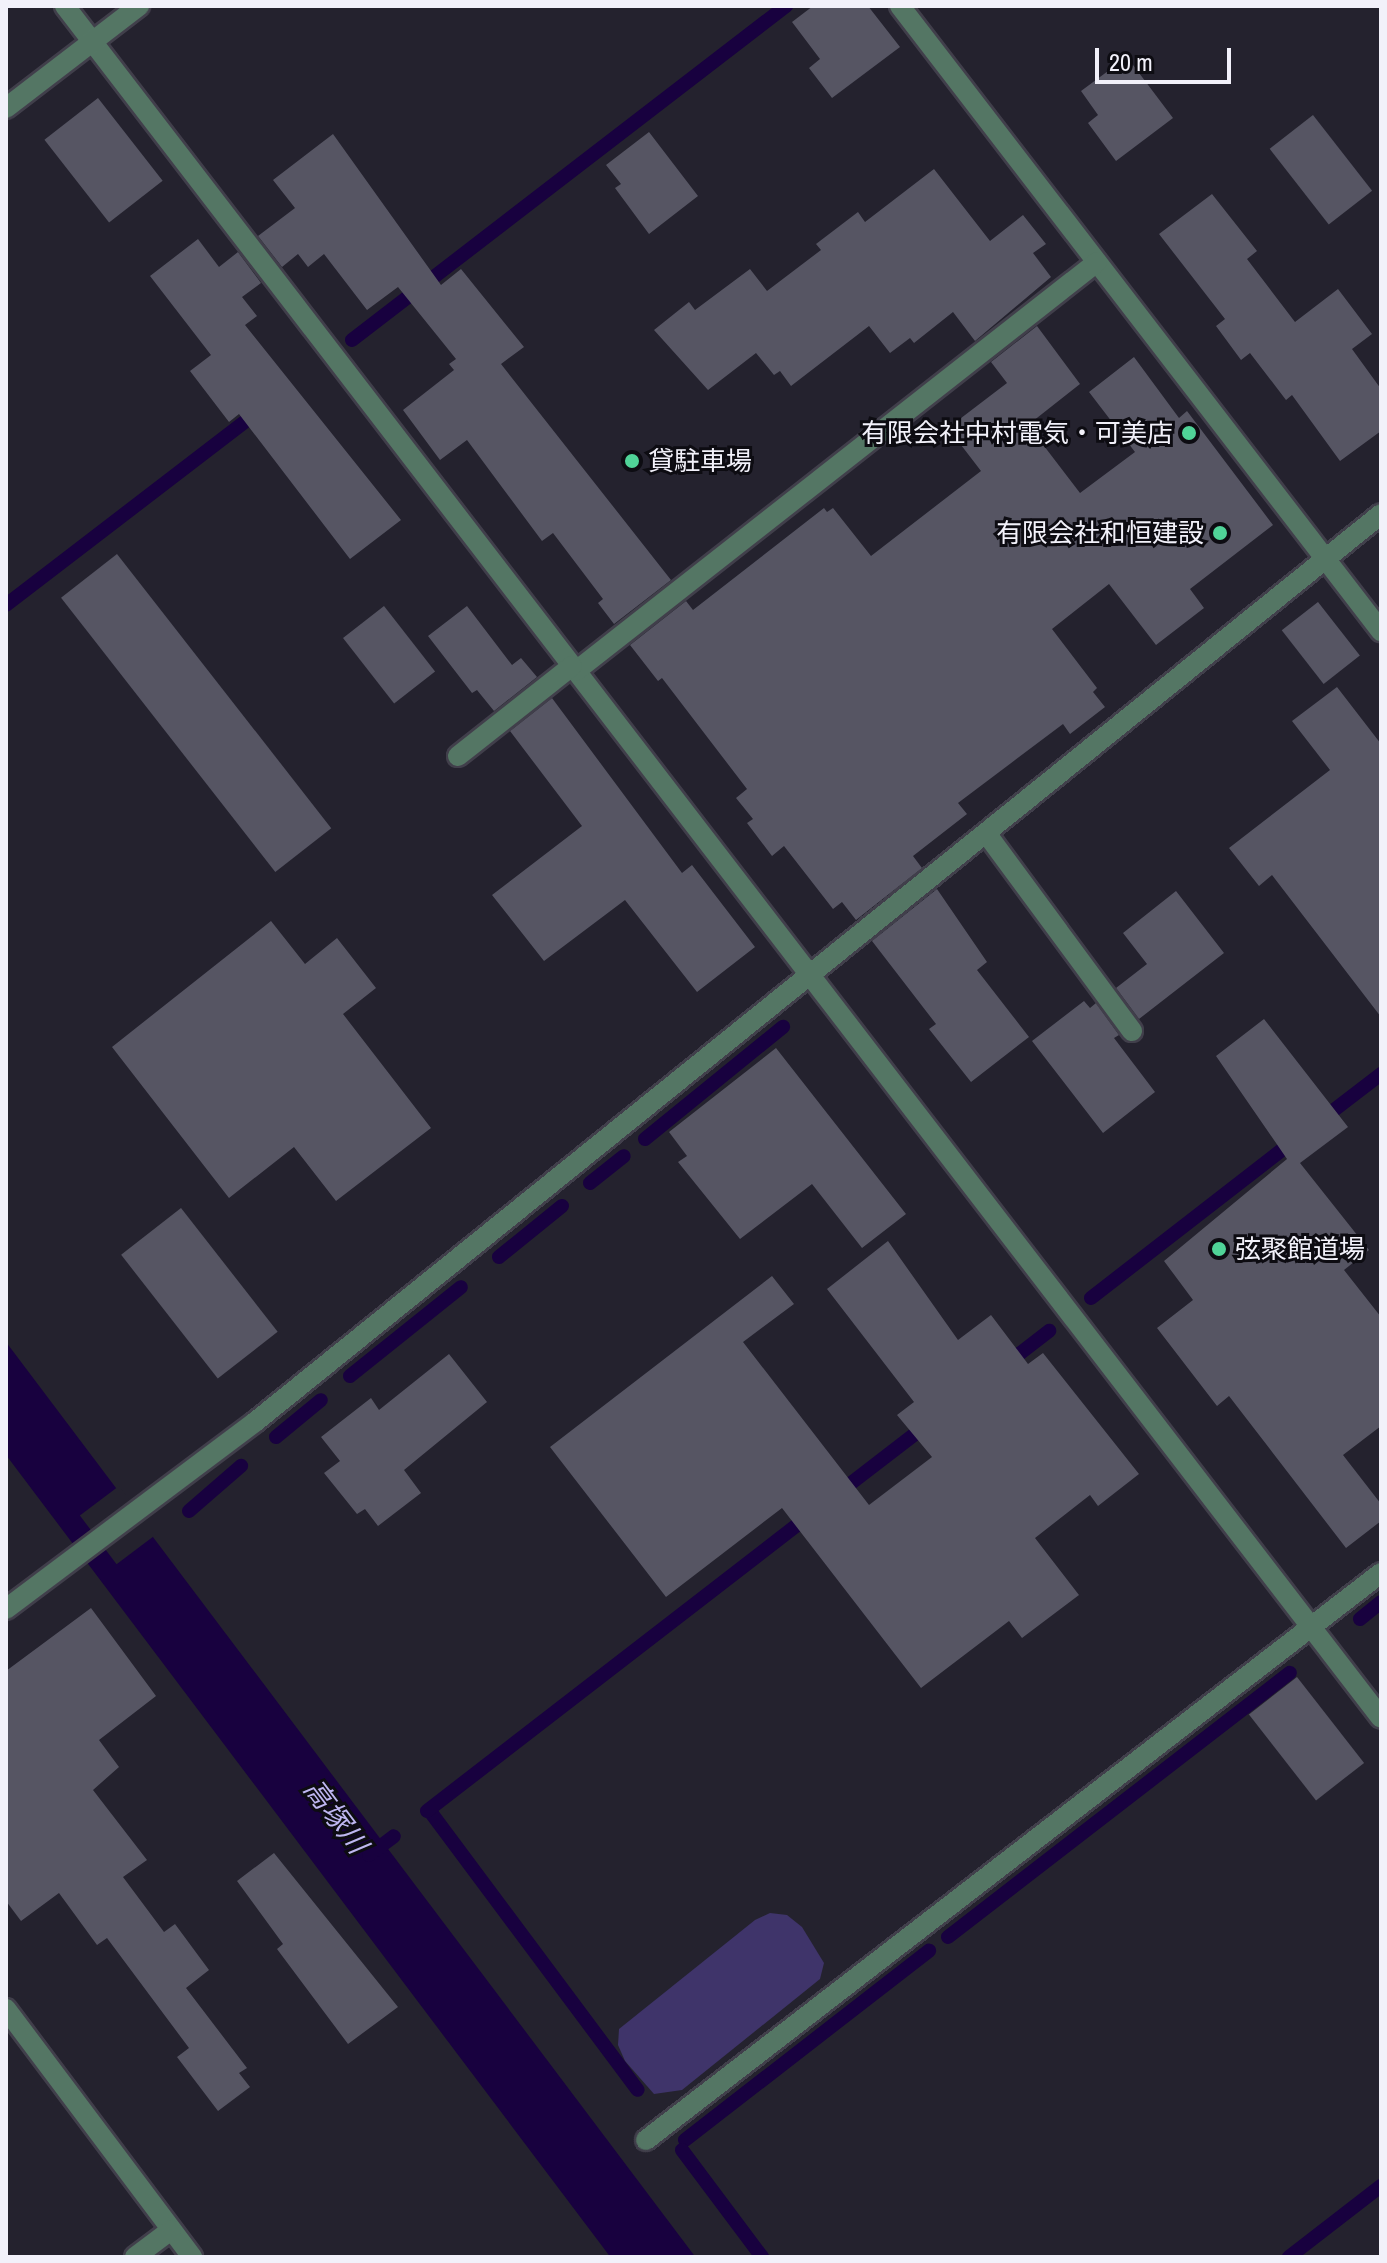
<!DOCTYPE html>
<meta charset="utf-8">
<style>
body{margin:0}
#map{position:relative;width:1387px;height:2263px;overflow:hidden;background:#24222e;font-family:"Archivo Narrow","Noto Sans JP",sans-serif}
div>[style]{position:absolute}
[style*='--x']{left:calc(var(--x)*1px);top:calc(var(--y)*1px);width:calc(var(--w)*1px);rotate:calc(var(--a)*1deg)}
.green>*{inset:0;background:#3f346a}
.water>*{inset:0;background:#18013f;transform-origin:0 0}
.pier>*{inset:0;background:#24222e;transform-origin:0 0}
.stream>*{height:14px;margin:-7px;padding:0 7px;transform-origin:7px;border-radius:7px;background:#18013f}
.building>*{inset:0;background:#565563;transform-origin:0 0}
.roads{filter:drop-shadow(2px 0 #413f4b) drop-shadow(-2px 0 #413f4b) drop-shadow(0 2px #413f4b) drop-shadow(0 -2px #413f4b)}
.minor>*{height:20px;margin:-10px;padding:0 10px;transform-origin:10px;border-radius:10px;background:#547664}
.dots>*{width:22px;height:22px;translate:-50% -50%;box-sizing:border-box;border:4px solid #0d0c12;border-radius:50%}
span{translate:-50% -50%;white-space:nowrap;text-align:center;line-height:1.15;-webkit-text-stroke:6px #0d0c12;paint-order:stroke}
.poi-label{font-size:26px;color:#f2f1fa}
.right{translate:-100% -50%;text-align:right}
.left{translate:0 -50%;text-align:left}
.water-label{font-size:28px;color:#beb6f0;font-style:italic}
.frame{position:absolute;inset:0;border:8px solid #f2f1fa;pointer-events:none}
.scale{position:absolute;left:1095px;top:48px;width:136px;height:36px;box-sizing:border-box;border:4px solid #f2f1fa;border-top:0;padding-left:10px;font-size:24px;line-height:28px;white-space:nowrap;color:#f2f1fa;-webkit-text-stroke:6px #0d0c12;paint-order:stroke}
</style>
<div id="map">
<div class="green">
<i style="clip-path:polygon(770px 1913px,787px 1915px,802px 1927px,824px 1963px,820px 1979px,682px 2090px,654px 2094px,625px 2061px,618px 2045px,619px 2029px,755px 1920px)"></i>
</div>
<div class="water">
<i style="left:6px;top:1342px;width:1144px;height:68px;rotate:53deg"></i>
</div>
<div class="pier">
<i style="left:119px;top:1486px;width:61px;height:49px;rotate:53deg"></i>
</div>
<div class="stream">
<i style="--x:352;--y:340;--w:548;--a:-37.58"></i>
<i style="--x:6;--y:605;--w:319;--a:-37.5"></i>
<i style="--x:1321;--y:1120;--w:76;--a:-37.5"></i>
<i style="--x:645;--y:1139;--w:178;--a:-39.1"></i>
<i style="--x:590;--y:1183;--w:43;--a:-38.5"></i>
<i style="--x:499;--y:1257;--w:81;--a:-39"></i>
<i style="--x:1091;--y:1298;--w:258;--a:-37.8"></i>
<i style="--x:1005;--y:1365;--w:56;--a:-37.7"></i>
<i style="--x:350;--y:1376;--w:142;--a:-38.7"></i>
<i style="--x:276;--y:1437;--w:58;--a:-39.4"></i>
<i style="--x:837;--y:1494;--w:115;--a:-37.6"></i>
<i style="--x:189;--y:1511;--w:69;--a:-40.9"></i>
<i style="--x:1360;--y:1619;--w:27;--a:-39"></i>
<i style="--x:429;--y:1810;--w:349;--a:53.3"></i>
<i style="--x:427;--y:1811;--w:485;--a:-37.7"></i>
<i style="--x:369;--y:1855;--w:31;--a:-37"></i>
<i style="--x:948;--y:1937;--w:432;--a:-37.7"></i>
<i style="--x:685;--y:2140;--w:309;--a:-37.8"></i>
<i style="--x:682;--y:2150;--w:134;--a:53.2"></i>
<i style="--x:1289;--y:2257;--w:116;--a:-37.7"></i>
</div>
<div class="building">
<i style="clip-path:polygon(813px 6px,868px 6px,900px 47px,832px 98px,809px 68px,820px 59px,792px 22px)"></i>
<i style="clip-path:polygon(1127px 57px,1173px 118px,1116px 161px,1088px 123px,1098px 115px,1081px 91px)"></i>
<i style="left:98px;top:98px;width:105px;height:68px;rotate:52deg"></i>
<i style="left:1313px;top:115px;width:96px;height:55px;rotate:52deg"></i>
<i style="clip-path:polygon(649px 132px,698px 196px,649px 234px,615px 188px,621px 184px,606px 165px)"></i>
<i style="clip-path:polygon(333px 134px,441px 285px,461px 269px,524px 347px,501px 364px,671px 580px,614px 624px,598px 603px,603px 599px,553px 533px,542px 541px,467px 440px,440px 460px,403px 410px,454px 370px,449px 364px,456px 359px,398px 287px,367px 310px,324px 254px,308px 267px,298px 254px,282px 267px,258px 236px,295px 208px,273px 180px)"></i>
<i style="clip-path:polygon(934px 169px,990px 241px,1023px 215px,1046px 244px,1033px 253px,1051px 277px,975px 341px,953px 312px,914px 343px,910px 338px,890px 353px,869px 326px,791px 386px,780px 371px,774px 375px,756px 353px,708px 390px,654px 330px,689px 302px,695px 310px,750px 269px,767px 291px,821px 250px,816px 244px,858px 212px,865px 222px)"></i>
<i style="clip-path:polygon(1212px 194px,1257px 251px,1247px 259px,1295px 322px,1338px 289px,1372px 334px,1352px 349px,1381px 389px,1381px 431px,1340px 461px,1292px 395px,1286px 400px,1250px 353px,1241px 360px,1216px 326px,1225px 319px,1159px 234px)"></i>
<i style="clip-path:polygon(198px 239px,219px 267px,238px 252px,261px 283px,242px 297px,257px 316px,245px 325px,401px 520px,350px 559px,239px 414px,229px 422px,190px 371px,211px 355px,150px 276px)"></i>
<i style="clip-path:polygon(1037px 326px,1080px 384px,1028px 425px,1080px 493px,1135px 452px,1089px 392px,1134px 357px,1179px 418px,1187px 411px,1273px 525px,1190px 589px,1204px 608px,1156px 645px,1109px 584px,1052px 629px,1097px 688px,1093px 692px,1105px 707px,1070px 734px,1063px 724px,958px 803px,967px 814px,913px 856px,922px 868px,856px 920px,842px 902px,833px 909px,784px 846px,772px 856px,747px 823px,753px 819px,736px 798px,747px 789px,662px 678px,658px 681px,630px 645px,686px 601px,693px 610px,824px 508px,827px 512px,833px 508px,871px 556px,981px 471px,948px 428px,1007px 383px,991px 362px)"></i>
<i style="left:117px;top:554px;width:348px;height:71px;rotate:52deg"></i>
<i style="left:1318px;top:602px;width:68px;height:46px;rotate:52deg"></i>
<i style="left:384px;top:606px;width:83px;height:52px;rotate:52deg"></i>
<i style="clip-path:polygon(467px 606px,512px 665px,521px 658px,537px 677px,494px 711px,477px 690px,472px 693px,428px 636px)"></i>
<i style="clip-path:polygon(1337px 687px,1381px 744px,1381px 1017px,1272px 875px,1259px 886px,1229px 848px,1330px 770px,1292px 721px)"></i>
<i style="clip-path:polygon(552px 698px,682px 873px,692px 865px,755px 947px,697px 992px,625px 900px,544px 961px,492px 895px,582px 826px,510px 731px)"></i>
<i style="clip-path:polygon(937px 889px,987px 962px,977px 970px,1029px 1037px,971px 1082px,929px 1029px,936px 1024px,872px 941px)"></i>
<i style="clip-path:polygon(1176px 891px,1224px 953px,1139px 1019px,1116px 988px,1147px 964px,1123px 933px)"></i>
<i style="clip-path:polygon(271px 921px,305px 964px,337px 938px,376px 988px,343px 1014px,431px 1128px,336px 1201px,294px 1147px,229px 1198px,112px 1047px)"></i>
<i style="clip-path:polygon(1084px 1001px,1090px 1008px,1096px 1003px,1119px 1035px,1114px 1038px,1155px 1092px,1103px 1133px,1032px 1041px)"></i>
<i style="clip-path:polygon(1264px 1019px,1348px 1127px,1300px 1163px,1369px 1250px,1344px 1270px,1381px 1317px,1381px 1426px,1343px 1455px,1381px 1504px,1381px 1521px,1346px 1548px,1229px 1396px,1217px 1406px,1157px 1328px,1193px 1300px,1164px 1261px,1287px 1159px,1216px 1056px)"></i>
<i style="clip-path:polygon(776px 1048px,906px 1214px,862px 1248px,812px 1184px,740px 1239px,678px 1162px,687px 1156px,669px 1132px)"></i>
<i style="left:181px;top:1208px;width:157px;height:76px;rotate:52deg"></i>
<i style="clip-path:polygon(888px 1241px,958px 1340px,991px 1315px,1028px 1364px,1043px 1353px,1139px 1474px,1098px 1506px,1090px 1495px,1035px 1538px,1079px 1595px,1022px 1638px,1009px 1621px,921px 1688px,782px 1508px,666px 1597px,550px 1447px,772px 1276px,794px 1304px,743px 1342px,869px 1505px,932px 1457px,897px 1415px,914px 1402px,827px 1289px)"></i>
<i style="clip-path:polygon(449px 1354px,487px 1402px,404px 1470px,421px 1493px,378px 1526px,365px 1509px,357px 1514px,324px 1473px,340px 1461px,321px 1437px,371px 1398px,379px 1410px)"></i>
<i style="clip-path:polygon(91px 1608px,156px 1696px,99px 1740px,119px 1767px,93px 1790px,147px 1860px,123px 1877px,164px 1932px,175px 1924px,209px 1970px,186px 1988px,247px 2068px,239px 2073px,250px 2087px,218px 2111px,177px 2057px,189px 2048px,107px 1938px,97px 1945px,59px 1893px,21px 1921px,6px 1901px,6px 1671px)"></i>
<i style="left:1297px;top:1677px;width:109px;height:61px;rotate:52deg"></i>
<i style="clip-path:polygon(274px 1853px,398px 2007px,348px 2044px,277px 1949px,283px 1944px,237px 1881px)"></i>
</div>
<div class="roads">
<div class="minor">
<i style="--x:65;--y:6;--w:2159;--a:52.45"></i>
<i style="--x:900;--y:6;--w:789;--a:52.42"></i>
<i style="--x:6;--y:108;--w:168;--a:-37.5"></i>
<i style="--x:576;--y:671;--w:662;--a:-38.13"></i>
<i style="--x:458;--y:756;--w:145;--a:-38.3"></i>
<i style="--x:986;--y:833;--w:246;--a:53.6"></i>
<i style="--x:6;--y:1609;--w:311;--a:-36.9"></i>
<i style="--x:255;--y:1422;--w:1446;--a:-38.88"></i>
<i style="--x:6;--y:2009;--w:310;--a:53.1"></i>
<i style="--x:646;--y:2140;--w:928;--a:-37.65"></i>
<i style="--x:135;--y:2257;--w:45;--a:-36.9"></i>
</div>
</div>
<div class="dots">
<i style="left:1189px;top:433px;background:#50d398"></i>
<i style="left:632px;top:461px;background:#50d398"></i>
<i style="left:1220px;top:533px;background:#50d398"></i>
<i style="left:1219px;top:1249px;background:#50d398"></i>
</div>
<div class="poi-label">
<span class="right" style="left:1173px;top:433px">有限会社中村電気・可美店</span>
<span class="left" style="left:648px;top:461px">貸駐車場</span>
<span class="right" style="left:1204px;top:533px">有限会社和恒建設</span>
<span class="left" style="left:1235px;top:1249px">弦聚館道場</span>
</div>
<div class="water-label">
<span style="left:336px;top:1816px;rotate:53deg">高塚川</span>
</div>
<div class="frame"></div>
<div class="scale">20 m</div>
</div>
